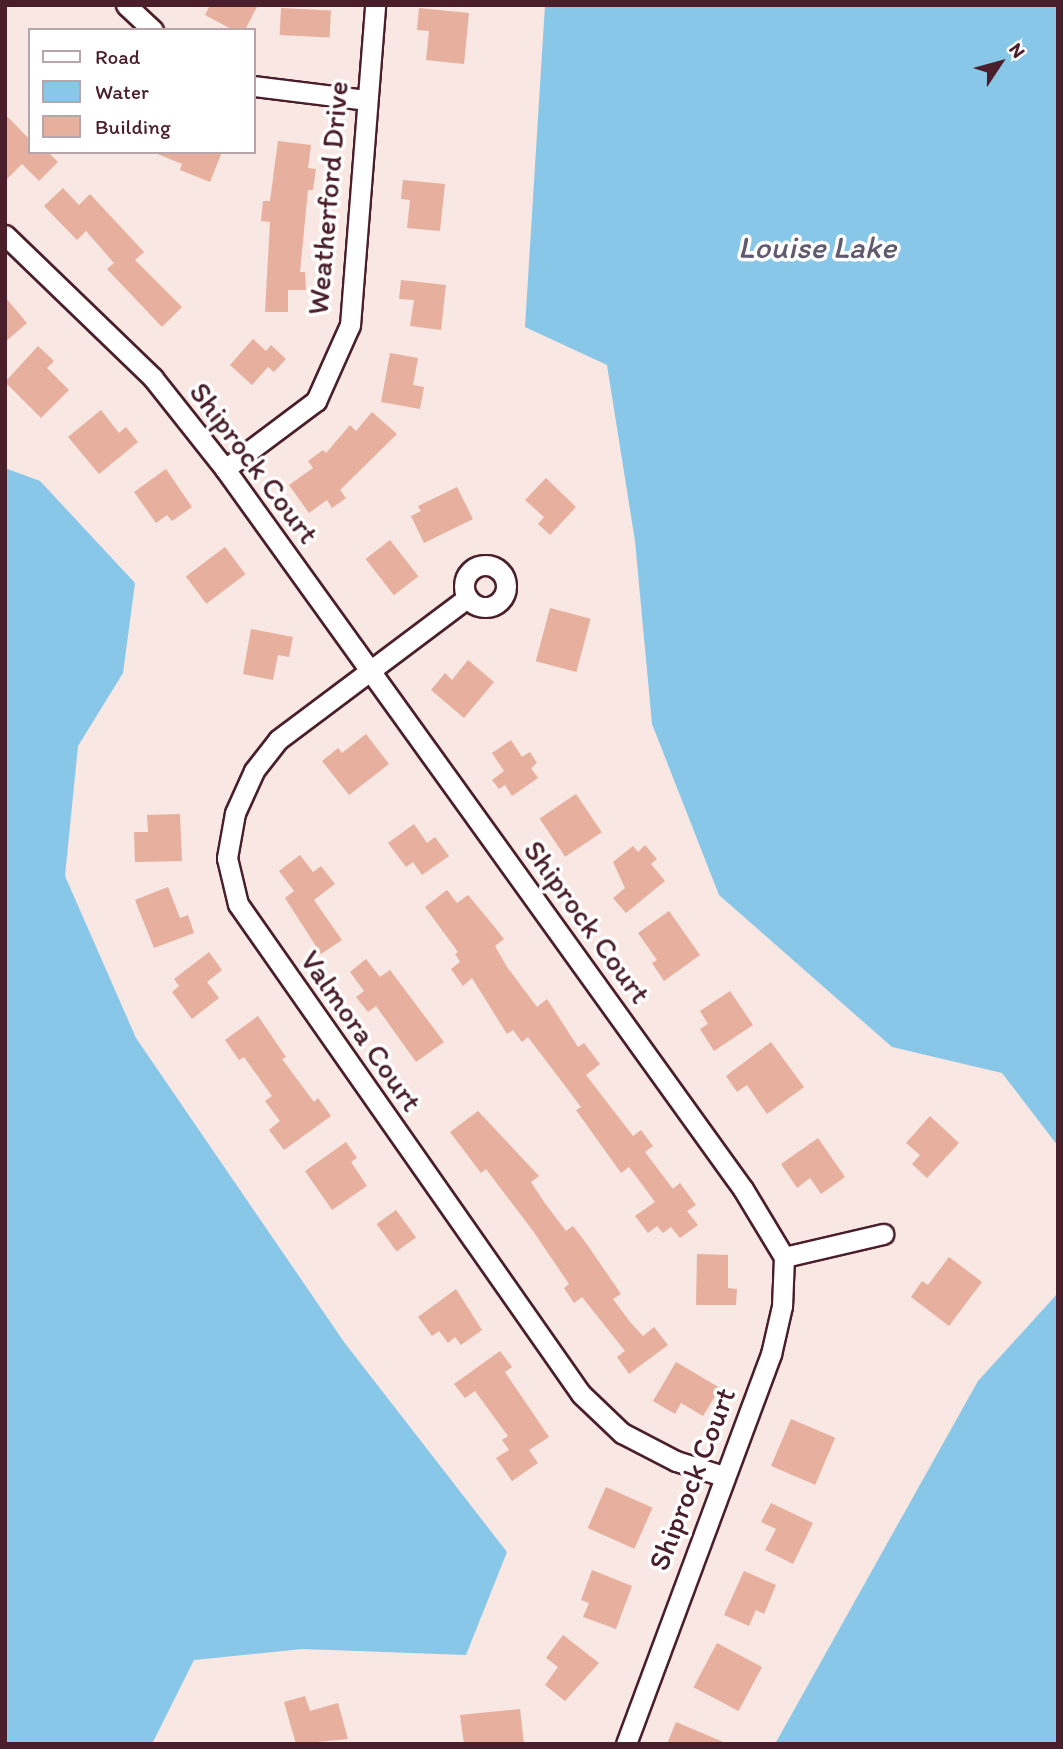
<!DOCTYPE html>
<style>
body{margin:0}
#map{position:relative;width:1063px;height:1749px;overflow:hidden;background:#f8e7e2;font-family:Itim,sans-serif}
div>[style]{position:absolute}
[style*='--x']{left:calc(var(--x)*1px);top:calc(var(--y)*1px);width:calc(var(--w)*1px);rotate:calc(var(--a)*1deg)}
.water>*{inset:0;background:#89c7e9}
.building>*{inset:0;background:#e7af9e;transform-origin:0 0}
.roads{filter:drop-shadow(2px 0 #4a1f2b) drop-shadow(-2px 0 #4a1f2b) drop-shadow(0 2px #4a1f2b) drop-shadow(0 -2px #4a1f2b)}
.minor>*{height:19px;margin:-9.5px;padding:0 9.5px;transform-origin:9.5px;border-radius:9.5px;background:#fff}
.minor>.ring{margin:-9.5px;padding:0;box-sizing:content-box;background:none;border:19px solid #fff;border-radius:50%}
span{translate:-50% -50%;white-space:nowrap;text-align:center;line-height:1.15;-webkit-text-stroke:7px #fff;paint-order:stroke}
.street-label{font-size:30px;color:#4a1f2b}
.water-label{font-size:32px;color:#605a6e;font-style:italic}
.frame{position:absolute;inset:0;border:7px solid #4a1f2b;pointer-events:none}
.legend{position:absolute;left:28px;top:28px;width:228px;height:126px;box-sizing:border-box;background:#fff;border:2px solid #b7a5aa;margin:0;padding:9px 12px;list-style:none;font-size:21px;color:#4a1f2b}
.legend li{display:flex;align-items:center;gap:14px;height:35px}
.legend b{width:35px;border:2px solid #b7a5aa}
.north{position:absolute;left:965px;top:28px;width:70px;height:70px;-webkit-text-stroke:5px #fff;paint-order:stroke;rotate:54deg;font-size:19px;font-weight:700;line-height:28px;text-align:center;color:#4a1f2b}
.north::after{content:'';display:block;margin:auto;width:24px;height:32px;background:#4a1f2b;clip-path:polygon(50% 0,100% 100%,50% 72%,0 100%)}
</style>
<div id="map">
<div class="water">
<i style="clip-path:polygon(545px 5px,1058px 5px,1058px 1146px,1002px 1073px,892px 1047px,719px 895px,652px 724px,635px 541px,607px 365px,525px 327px)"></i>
<i style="clip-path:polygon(5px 468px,40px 481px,135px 583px,123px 673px,78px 746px,65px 876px,136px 1038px,344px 1342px,507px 1552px,466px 1655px,302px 1649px,194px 1660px,152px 1744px,5px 1744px)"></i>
<i style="clip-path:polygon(1058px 1293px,1058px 1744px,775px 1744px,978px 1381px)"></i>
</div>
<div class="building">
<i style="clip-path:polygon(210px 5px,258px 5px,245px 30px,233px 30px,205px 15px)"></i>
<i style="left:281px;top:8px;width:50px;height:27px;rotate:3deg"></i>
<i style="clip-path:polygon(419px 8px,469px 13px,464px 64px,426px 60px,429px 31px,417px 30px)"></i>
<i style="clip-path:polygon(5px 114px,30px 140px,30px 152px,48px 152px,58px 162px,39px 181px,22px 164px,5px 181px)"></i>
<i style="clip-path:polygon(278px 141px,311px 145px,308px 168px,316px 169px,313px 190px,308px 190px,300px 272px,305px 272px,306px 290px,288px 290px,288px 312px,265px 312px,270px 222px,261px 221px,263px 201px,270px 201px)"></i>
<i style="clip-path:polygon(222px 152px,210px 182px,180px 170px,182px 164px,155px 153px)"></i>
<i style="clip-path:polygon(403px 180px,445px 184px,440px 231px,407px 228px,410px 200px,401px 199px)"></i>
<i style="clip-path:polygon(63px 188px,79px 205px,90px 194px,144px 252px,135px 260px,182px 307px,162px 327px,107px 269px,114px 263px,86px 231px,77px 240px,44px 206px)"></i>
<i style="clip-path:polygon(401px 280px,446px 285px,441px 330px,410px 326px,414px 300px,399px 299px)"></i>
<i style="clip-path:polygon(5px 297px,27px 323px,5px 342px)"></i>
<i style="clip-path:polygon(253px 339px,266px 351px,271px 345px,286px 359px,274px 372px,268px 367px,252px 385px,230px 365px)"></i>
<i style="clip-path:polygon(38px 346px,54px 361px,47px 368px,69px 390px,41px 418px,5px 382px)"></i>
<i style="clip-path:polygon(390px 353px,418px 358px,413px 385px,424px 387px,420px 409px,381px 402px)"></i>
<i style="clip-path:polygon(101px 410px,119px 433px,126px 427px,138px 442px,99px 474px,68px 437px)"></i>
<i style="clip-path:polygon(372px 412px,397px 434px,340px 490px,346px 498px,332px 508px,327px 500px,309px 513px,289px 485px,313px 468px,308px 461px,323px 450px,326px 453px,350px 425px,356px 431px)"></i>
<i style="clip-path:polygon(166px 469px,192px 507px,172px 521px,167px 515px,156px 523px,134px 492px)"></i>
<i style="clip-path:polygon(546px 478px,576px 507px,550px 535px,538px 524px,544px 517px,525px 500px)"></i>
<i style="clip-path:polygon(457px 487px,473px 519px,424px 543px,411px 516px,421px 511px,418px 506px)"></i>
<i style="left:390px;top:540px;width:46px;height:31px;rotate:52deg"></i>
<i style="left:225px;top:547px;width:34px;height:49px;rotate:53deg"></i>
<i style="left:550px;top:608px;width:42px;height:55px;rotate:15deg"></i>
<i style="clip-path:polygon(251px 629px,293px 637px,289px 657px,278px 655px,273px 680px,243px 674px)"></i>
<i style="clip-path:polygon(468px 660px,494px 682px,464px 718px,431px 690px,445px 673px,452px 680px)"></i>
<i style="clip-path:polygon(366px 734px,389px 764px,349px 795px,322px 761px,338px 748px,342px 753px)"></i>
<i style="clip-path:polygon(511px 740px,522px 757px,530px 752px,537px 763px,531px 768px,538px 778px,512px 796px,505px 785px,499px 789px,492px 780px,504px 771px,492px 753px)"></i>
<i style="left:576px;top:794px;width:46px;height:44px;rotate:56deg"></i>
<i style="clip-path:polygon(180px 814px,182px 861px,135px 862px,134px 832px,148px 832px,147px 815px)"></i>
<i style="clip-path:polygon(414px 824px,427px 843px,435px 837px,449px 856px,422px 875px,413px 862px,406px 867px,388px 843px)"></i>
<i style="clip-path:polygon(645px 845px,657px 859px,651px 864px,665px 881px,626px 913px,613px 898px,625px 888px,613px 862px,633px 846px,638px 852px)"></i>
<i style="clip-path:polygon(300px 855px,313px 872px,321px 866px,335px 884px,314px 900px,342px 940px,321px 954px,285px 898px,294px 891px,279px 871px)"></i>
<i style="clip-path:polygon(168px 887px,180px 918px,188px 915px,194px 933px,154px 948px,135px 900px)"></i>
<i style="clip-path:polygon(447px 890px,457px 903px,468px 895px,493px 925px,504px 939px,495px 946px,507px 967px,537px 1007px,547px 999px,578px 1047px,584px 1043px,600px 1064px,586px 1075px,633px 1136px,641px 1130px,653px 1146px,645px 1152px,673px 1189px,680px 1183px,696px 1205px,687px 1211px,698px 1225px,680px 1238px,671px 1227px,663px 1233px,657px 1226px,648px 1233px,635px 1216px,655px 1202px,629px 1167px,621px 1173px,576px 1110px,581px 1107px,528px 1037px,522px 1042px,513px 1030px,507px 1034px,472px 978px,463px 986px,451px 969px,460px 962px,455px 954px,458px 952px,425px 907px)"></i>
<i style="clip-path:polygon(669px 911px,700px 955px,664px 981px,652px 963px,657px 960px,638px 933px)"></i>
<i style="clip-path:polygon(209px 952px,222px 970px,207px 982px,219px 998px,192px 1019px,172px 992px,179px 986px,174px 979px)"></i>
<i style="clip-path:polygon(366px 959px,380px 977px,390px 970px,444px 1042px,416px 1062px,376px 1006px,368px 1012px,356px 997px,364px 991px,350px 972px)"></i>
<i style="clip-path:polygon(730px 991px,753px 1025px,714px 1051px,700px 1029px,708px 1024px,700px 1011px)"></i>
<i style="clip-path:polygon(258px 1016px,286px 1057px,282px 1059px,314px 1102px,318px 1098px,331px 1116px,284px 1150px,269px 1130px,280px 1121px,265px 1101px,272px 1096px,244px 1057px,239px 1060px,225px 1040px)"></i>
<i style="clip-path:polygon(771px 1042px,804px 1087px,767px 1114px,747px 1085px,737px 1092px,726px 1076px)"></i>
<i style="clip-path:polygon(478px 1111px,539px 1176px,531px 1182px,544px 1202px,566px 1231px,573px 1226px,586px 1243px,621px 1294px,613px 1299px,630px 1322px,643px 1336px,654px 1327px,668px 1345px,629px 1374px,617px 1357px,625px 1351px,582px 1297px,574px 1303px,564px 1288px,569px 1284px,533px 1231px,486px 1169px,481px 1173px,450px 1132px)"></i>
<i style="clip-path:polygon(930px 1116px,959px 1143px,927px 1178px,912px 1164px,920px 1155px,906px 1143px)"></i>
<i style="clip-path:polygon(818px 1138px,845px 1177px,821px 1194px,810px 1178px,797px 1188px,781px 1164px)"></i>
<i style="clip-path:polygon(346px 1142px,357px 1158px,351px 1162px,367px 1186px,332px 1210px,305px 1171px)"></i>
<i style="left:396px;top:1210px;width:34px;height:24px;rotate:54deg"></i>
<i style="clip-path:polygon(697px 1254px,728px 1255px,728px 1288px,737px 1289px,736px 1305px,696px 1305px)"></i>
<i style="clip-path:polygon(949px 1257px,982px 1282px,949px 1326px,911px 1297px,922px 1281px,928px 1285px)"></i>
<i style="clip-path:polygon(456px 1289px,482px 1330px,461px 1345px,455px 1337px,448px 1343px,439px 1331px,432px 1336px,418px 1317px)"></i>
<i style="clip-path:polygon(500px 1351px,512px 1367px,505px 1372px,549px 1437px,529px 1450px,538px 1463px,512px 1481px,496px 1458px,509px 1450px,502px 1440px,508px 1436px,475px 1391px,465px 1398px,454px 1384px)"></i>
<i style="clip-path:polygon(676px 1362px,720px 1388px,703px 1416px,681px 1403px,675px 1414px,653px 1401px)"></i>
<i style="left:791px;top:1419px;width:48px;height:51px;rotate:23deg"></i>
<i style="left:606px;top:1487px;width:51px;height:45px;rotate:24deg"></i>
<i style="clip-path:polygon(771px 1503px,813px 1523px,793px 1564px,765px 1550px,776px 1529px,761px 1522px)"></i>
<i style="clip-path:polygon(592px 1570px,632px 1586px,616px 1629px,583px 1617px,589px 1603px,581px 1600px)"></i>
<i style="clip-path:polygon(744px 1571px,776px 1585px,764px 1614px,756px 1610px,749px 1626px,724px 1615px)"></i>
<i style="clip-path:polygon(563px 1635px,599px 1663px,565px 1701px,545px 1685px,558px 1667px,546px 1658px)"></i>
<i style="left:717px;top:1643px;width:51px;height:50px;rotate:28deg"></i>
<i style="clip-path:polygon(305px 1696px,310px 1711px,338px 1703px,348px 1739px,296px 1744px,284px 1702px)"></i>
<i style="clip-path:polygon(520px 1709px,524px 1744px,464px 1744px,460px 1715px)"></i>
<i style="clip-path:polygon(676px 1722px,728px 1744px,667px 1744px)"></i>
</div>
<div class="roads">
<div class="minor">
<i style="--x:126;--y:5;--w:37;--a:43"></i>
<i style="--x:254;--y:86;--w:113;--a:7.1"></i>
<i style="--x:5;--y:235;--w:206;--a:44"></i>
<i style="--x:153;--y:378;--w:116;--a:51.6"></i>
<i style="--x:225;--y:469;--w:887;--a:54.27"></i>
<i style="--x:743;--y:1189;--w:79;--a:58.9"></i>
<i style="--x:784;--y:1257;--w:49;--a:92.3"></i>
<i style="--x:782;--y:1306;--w:49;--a:102.9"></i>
<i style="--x:771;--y:1354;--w:416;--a:110.4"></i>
<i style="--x:225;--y:469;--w:114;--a:-36.8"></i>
<i style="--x:316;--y:401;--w:83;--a:-65.9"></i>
<i style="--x:350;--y:325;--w:321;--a:-85.5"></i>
<i class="ring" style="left:464px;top:565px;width:23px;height:23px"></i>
<i style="--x:467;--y:598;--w:236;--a:143.1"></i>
<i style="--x:278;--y:740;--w:39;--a:128"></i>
<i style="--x:254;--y:771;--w:46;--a:114.3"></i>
<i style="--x:235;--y:813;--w:46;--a:100.1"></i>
<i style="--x:227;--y:858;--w:47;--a:76.6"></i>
<i style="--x:238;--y:904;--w:598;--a:55.01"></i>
<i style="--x:581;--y:1394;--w:57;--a:43.6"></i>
<i style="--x:622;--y:1433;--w:61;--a:27.4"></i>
<i style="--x:676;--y:1461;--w:49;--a:17.7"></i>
<i style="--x:784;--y:1257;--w:102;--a:-13.1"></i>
</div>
</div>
<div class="street-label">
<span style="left:328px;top:198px;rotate:-85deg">Weatherford Drive</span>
<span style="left:254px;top:463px;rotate:53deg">Shiprock Court</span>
<span style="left:587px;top:922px;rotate:54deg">Shiprock Court</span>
<span style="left:361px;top:1031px;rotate:55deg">Valmora Court</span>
<span style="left:692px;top:1479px;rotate:-69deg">Shiprock Court</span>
</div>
<div class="water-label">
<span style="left:817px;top:247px">Louise Lake</span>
</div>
<div class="frame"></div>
<ul class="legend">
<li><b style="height:9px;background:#fff"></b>Road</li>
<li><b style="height:19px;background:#89c7e9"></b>Water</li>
<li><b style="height:19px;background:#e7af9e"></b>Building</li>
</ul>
<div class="north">N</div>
</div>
